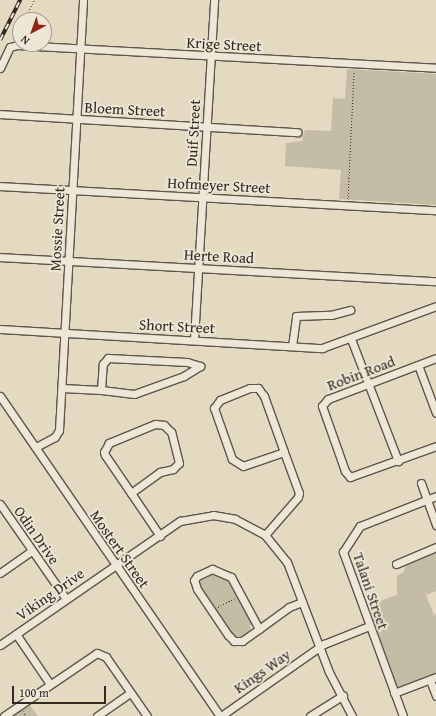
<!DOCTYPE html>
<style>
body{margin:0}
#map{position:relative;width:436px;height:716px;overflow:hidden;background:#e3dac1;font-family:"Gentium Book Plus",serif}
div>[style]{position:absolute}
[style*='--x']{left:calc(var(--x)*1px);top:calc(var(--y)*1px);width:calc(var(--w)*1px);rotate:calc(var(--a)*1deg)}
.green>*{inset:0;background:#c5bca6}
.path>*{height:1px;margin-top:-0.5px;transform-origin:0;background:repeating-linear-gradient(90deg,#342822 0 1px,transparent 0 3px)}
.roads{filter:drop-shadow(1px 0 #60544a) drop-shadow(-1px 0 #60544a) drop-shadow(0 1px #60544a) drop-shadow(0 -1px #60544a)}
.minor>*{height:7px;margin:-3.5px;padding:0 3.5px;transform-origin:3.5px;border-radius:3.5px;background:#ede7d7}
.rail>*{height:3.5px;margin-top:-1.75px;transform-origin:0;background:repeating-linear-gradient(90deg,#ede7d7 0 6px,#342822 0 12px);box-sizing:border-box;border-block:1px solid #342822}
span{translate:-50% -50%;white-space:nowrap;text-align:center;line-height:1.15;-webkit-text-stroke:3.5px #ede7d7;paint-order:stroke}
.street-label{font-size:15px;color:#342822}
.north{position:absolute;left:12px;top:12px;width:40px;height:40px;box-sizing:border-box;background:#ede7d7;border:1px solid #a39b8f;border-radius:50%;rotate:221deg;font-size:11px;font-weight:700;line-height:16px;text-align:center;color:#342822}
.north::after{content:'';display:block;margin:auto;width:14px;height:18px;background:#8f2418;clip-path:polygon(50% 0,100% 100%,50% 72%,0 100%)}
.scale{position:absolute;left:12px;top:686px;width:94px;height:18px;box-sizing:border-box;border:2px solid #342822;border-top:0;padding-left:5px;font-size:12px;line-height:14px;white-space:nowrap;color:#342822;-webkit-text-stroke:3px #ede7d7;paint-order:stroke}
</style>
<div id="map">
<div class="green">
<i style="clip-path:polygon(347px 69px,436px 74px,436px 205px,339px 199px,341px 170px,285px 166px,286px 143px,302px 141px,305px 130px,331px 131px,333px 98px,345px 99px)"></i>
<i style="clip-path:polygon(436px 550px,436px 591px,426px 595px,434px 615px,436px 614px,436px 674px,398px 688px,395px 687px,364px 607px,397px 595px,397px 575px,403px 573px,407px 563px)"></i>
<i style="clip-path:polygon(213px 572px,228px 579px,239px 594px,251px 622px,250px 631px,240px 638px,234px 637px,200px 587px,197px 579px)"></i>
<i style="clip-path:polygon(28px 703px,38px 716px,9px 716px)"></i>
</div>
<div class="path">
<i style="--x:24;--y:20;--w:22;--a:-63"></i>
<i style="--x:14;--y:39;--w:13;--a:-61"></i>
<i style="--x:348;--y:199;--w:128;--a:-87.3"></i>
<i style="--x:218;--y:607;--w:19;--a:-28"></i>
<i style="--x:23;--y:711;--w:6;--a:59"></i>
</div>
<div class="roads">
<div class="minor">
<i style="--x:0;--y:68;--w:23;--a:-65"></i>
<i style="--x:10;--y:47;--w:7;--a:-16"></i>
<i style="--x:17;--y:45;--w:420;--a:3.1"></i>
<i style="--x:0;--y:114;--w:298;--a:3.5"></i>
<i style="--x:0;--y:186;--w:437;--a:3.2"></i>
<i style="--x:0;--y:257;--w:437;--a:3.2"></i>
<i style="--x:0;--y:329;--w:323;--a:3.4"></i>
<i style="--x:322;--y:348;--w:121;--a:-20.2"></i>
<i style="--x:194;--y:339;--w:340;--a:-86.6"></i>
<i style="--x:351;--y:339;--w:131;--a:68.9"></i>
<i style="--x:292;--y:346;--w:30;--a:-82"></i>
<i style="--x:296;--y:316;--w:35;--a:-2"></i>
<i style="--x:331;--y:315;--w:20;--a:-15"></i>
<i style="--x:436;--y:358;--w:116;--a:159.2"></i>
<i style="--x:328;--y:399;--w:9;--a:131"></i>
<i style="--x:322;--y:406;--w:69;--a:70.5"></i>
<i style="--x:345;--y:471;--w:8;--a:50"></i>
<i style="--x:350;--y:477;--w:91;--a:-19.8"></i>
<i style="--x:418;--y:365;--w:51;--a:69.4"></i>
<i style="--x:62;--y:388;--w:39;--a:3"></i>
<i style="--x:101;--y:390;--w:26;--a:-86"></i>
<i style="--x:103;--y:364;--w:8;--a:-50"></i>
<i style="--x:108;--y:358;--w:79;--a:2.9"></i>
<i style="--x:187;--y:362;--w:14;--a:17"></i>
<i style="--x:200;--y:366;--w:19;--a:148"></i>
<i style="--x:184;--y:376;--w:53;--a:160.2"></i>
<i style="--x:134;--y:394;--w:33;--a:-173"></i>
<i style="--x:250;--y:388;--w:8;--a:0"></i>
<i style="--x:258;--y:388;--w:10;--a:53"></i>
<i style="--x:264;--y:396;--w:59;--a:70.3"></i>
<i style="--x:284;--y:452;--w:43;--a:161.1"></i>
<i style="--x:243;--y:466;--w:13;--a:-148"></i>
<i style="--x:232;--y:459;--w:54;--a:-109.4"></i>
<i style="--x:214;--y:408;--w:10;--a:-53"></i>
<i style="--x:220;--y:400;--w:32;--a:-22"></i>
<i style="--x:0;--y:396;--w:388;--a:55.5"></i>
<i style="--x:36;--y:447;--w:21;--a:-28"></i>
<i style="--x:55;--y:437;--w:8;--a:-60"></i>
<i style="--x:59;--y:430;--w:431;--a:-86.8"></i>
<i style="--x:421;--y:483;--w:45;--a:70.3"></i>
<i style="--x:131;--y:493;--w:36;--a:-36"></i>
<i style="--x:160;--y:472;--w:13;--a:-13"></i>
<i style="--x:173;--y:469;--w:8;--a:-45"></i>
<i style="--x:179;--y:463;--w:32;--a:-104"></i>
<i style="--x:171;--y:432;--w:10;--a:-135"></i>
<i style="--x:164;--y:425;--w:9;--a:-174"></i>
<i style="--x:155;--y:424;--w:50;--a:157.6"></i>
<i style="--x:109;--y:443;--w:10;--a:119"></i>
<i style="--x:104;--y:452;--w:3;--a:72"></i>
<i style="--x:105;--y:455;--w:46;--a:55.6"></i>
<i style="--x:131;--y:493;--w:52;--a:56"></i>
<i style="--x:0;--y:504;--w:116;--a:55.2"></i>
<i style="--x:265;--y:535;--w:50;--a:-49"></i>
<i style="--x:298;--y:497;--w:4;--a:-76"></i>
<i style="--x:299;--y:493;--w:44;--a:-110.1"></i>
<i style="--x:396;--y:564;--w:43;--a:-23"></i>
<i style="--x:212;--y:569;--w:21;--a:23"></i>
<i style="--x:231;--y:577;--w:59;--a:61.7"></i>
<i style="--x:259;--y:629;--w:21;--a:145"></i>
<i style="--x:242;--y:641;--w:8;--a:180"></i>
<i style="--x:234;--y:641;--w:8;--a:-135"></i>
<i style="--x:228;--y:635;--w:55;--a:-124"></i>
<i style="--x:197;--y:589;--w:9;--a:-108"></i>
<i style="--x:194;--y:580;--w:5;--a:-53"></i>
<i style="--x:197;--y:576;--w:17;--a:-25"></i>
<i style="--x:0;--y:573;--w:39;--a:-35"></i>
<i style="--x:259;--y:629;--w:37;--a:-36"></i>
<i style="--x:289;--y:607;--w:14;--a:-21"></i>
<i style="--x:16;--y:634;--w:60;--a:55.8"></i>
<i style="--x:0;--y:645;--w:219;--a:-34.6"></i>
<i style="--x:180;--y:521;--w:34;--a:-10"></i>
<i style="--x:213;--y:515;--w:22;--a:10"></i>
<i style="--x:235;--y:519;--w:34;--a:28"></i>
<i style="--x:265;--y:535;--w:35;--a:51"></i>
<i style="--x:287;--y:562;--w:118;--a:69.1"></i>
<i style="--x:329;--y:672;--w:50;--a:62.4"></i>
<i style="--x:430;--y:680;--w:17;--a:69"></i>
<i style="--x:394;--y:693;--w:45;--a:-20.9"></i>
<i style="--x:4;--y:716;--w:112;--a:-34.1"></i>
<i style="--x:97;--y:653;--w:10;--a:24"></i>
<i style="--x:106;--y:657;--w:72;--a:55.2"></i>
<i style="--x:97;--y:716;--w:40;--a:-34.9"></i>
<i style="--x:221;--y:716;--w:126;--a:-35"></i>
<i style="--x:324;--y:644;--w:48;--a:-21.8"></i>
<i style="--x:310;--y:716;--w:39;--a:-32"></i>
<i style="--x:403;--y:716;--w:175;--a:-110.1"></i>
<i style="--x:343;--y:552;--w:31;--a:-57"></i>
<i style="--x:360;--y:526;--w:82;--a:-21.5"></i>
</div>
</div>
<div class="rail">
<i style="--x:0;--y:40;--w:45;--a:-63.4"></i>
</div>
<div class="street-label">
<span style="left:224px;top:44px;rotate:3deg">Krige Street</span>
<span style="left:125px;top:109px;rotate:3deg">Bloem Street</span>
<span style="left:193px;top:133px;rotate:-87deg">Duif Street</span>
<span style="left:219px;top:185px;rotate:3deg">Hofmeyer Street</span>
<span style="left:57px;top:229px;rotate:-87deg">Mossie Street</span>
<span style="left:219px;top:256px;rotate:3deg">Herte Road</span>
<span style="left:177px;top:326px;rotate:3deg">Short Street</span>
<span style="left:361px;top:373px;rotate:-21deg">Robin Road</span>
<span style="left:37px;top:535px;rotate:55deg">Odin Drive</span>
<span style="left:120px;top:549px;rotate:55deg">Mostert Street</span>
<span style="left:371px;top:591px;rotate:71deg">Talani Street</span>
<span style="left:50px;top:594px;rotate:-35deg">Viking Drive</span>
<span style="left:262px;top:671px;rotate:-35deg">Kings Way</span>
</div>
<div class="north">N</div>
<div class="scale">100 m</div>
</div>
